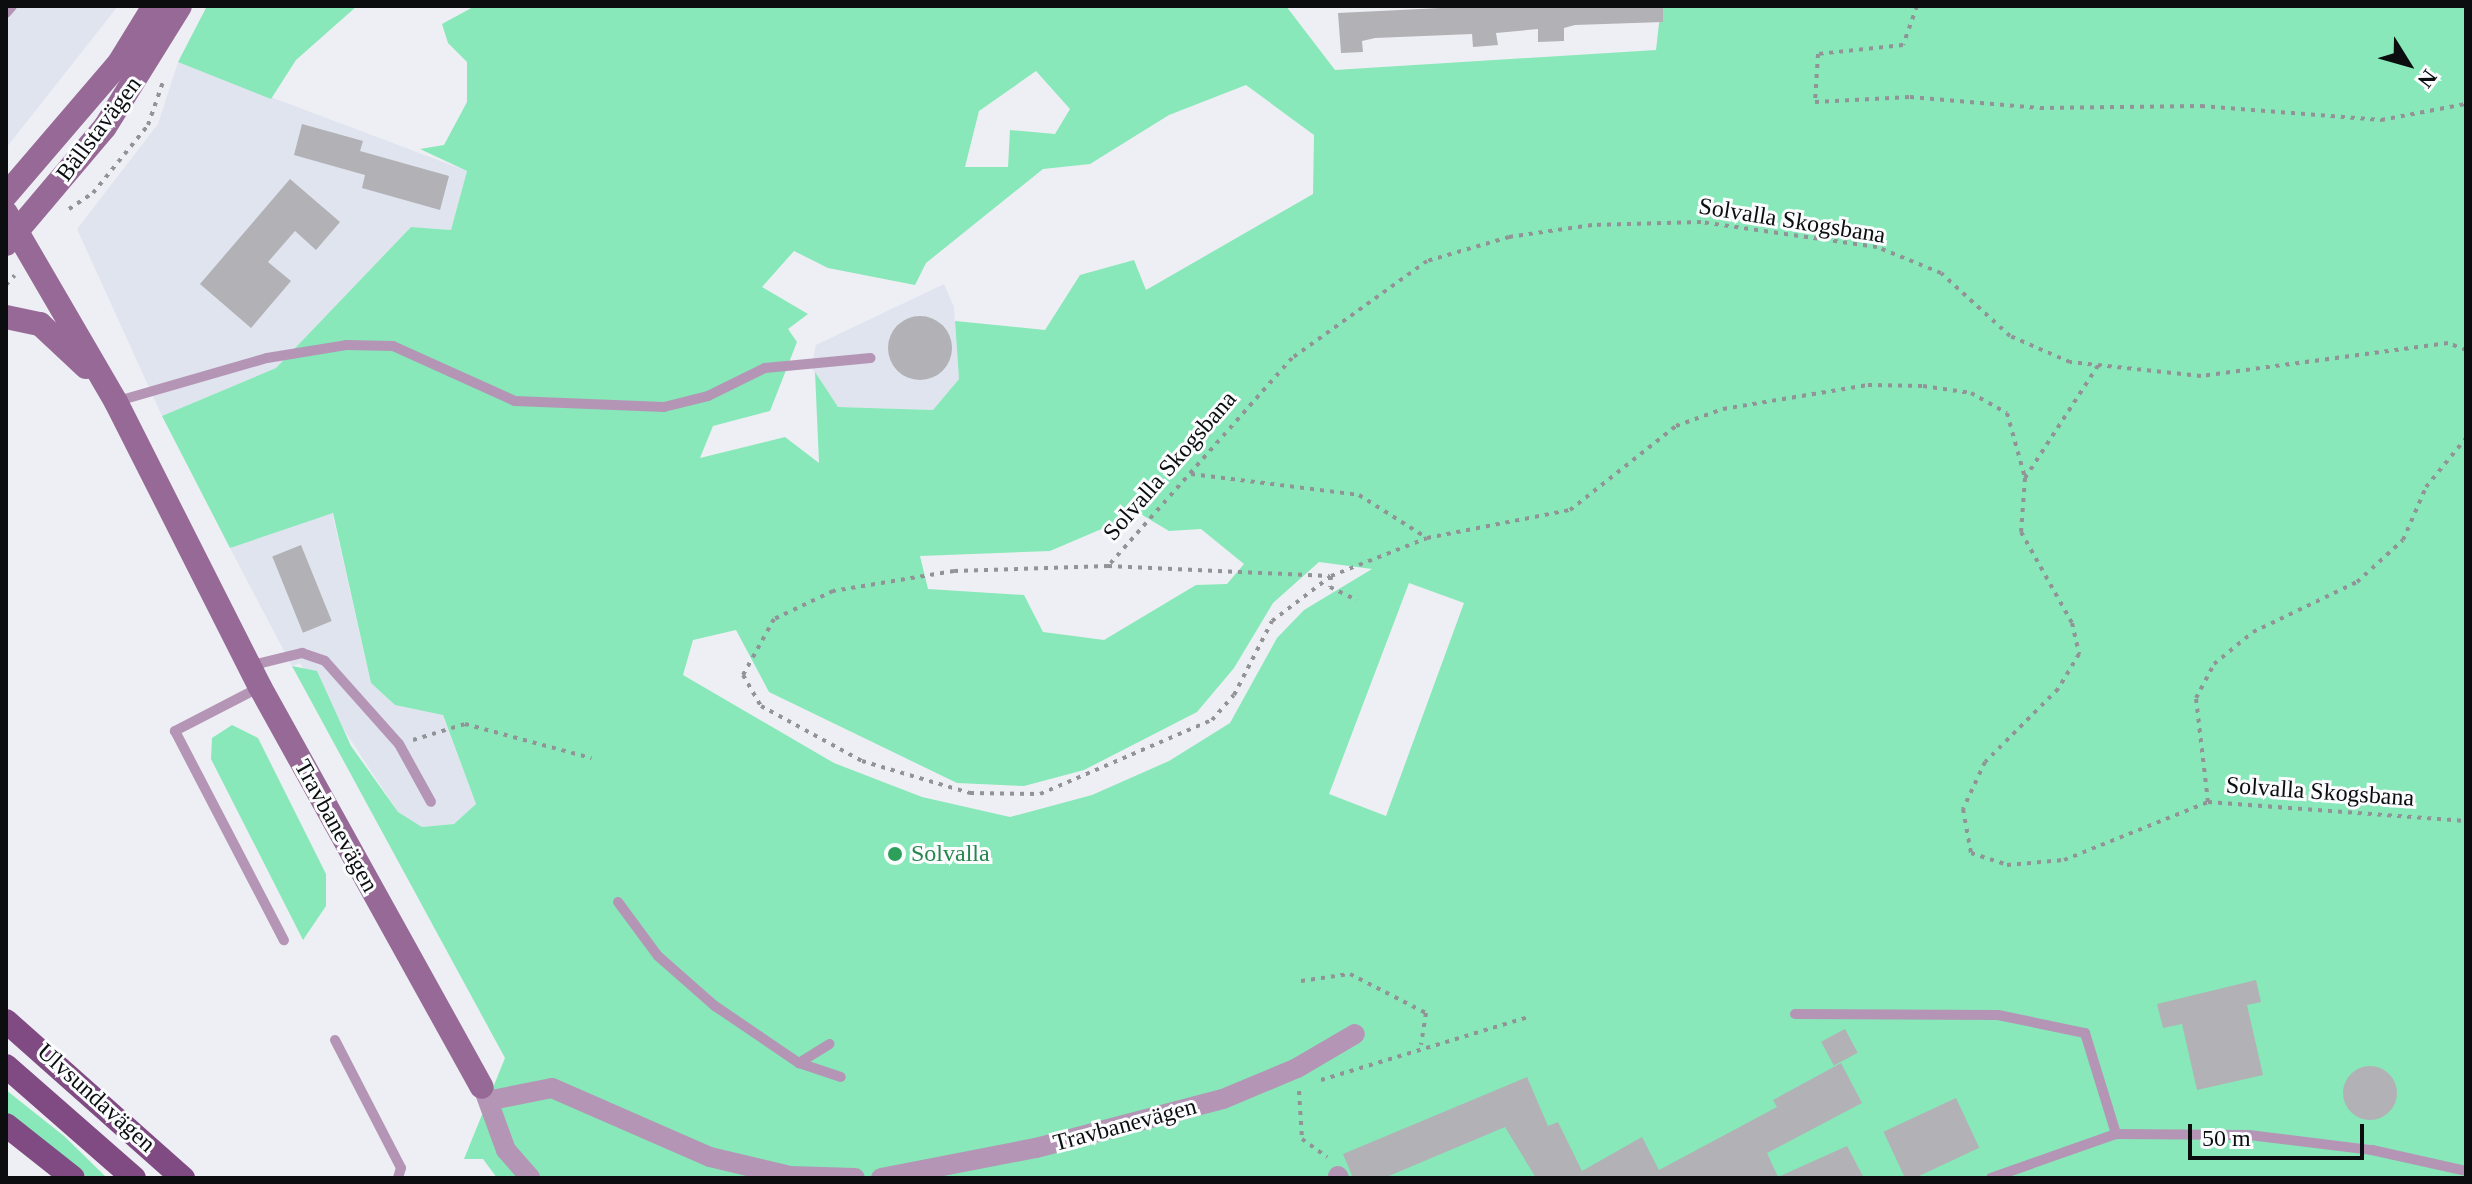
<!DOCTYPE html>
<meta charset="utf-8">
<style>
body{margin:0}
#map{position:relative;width:2472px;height:1184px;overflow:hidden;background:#edeff4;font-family:"Times New Roman",serif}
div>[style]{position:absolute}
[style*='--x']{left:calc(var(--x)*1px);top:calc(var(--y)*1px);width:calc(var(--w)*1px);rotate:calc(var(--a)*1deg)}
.built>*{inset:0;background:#dfe4ef}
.green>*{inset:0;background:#88e8b9}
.building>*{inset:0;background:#b2b1b6;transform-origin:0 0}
.round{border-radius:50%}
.path>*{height:4px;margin-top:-2px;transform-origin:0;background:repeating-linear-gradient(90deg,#919396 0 4px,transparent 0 10px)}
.lane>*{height:10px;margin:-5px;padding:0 5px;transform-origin:5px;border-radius:5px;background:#b595b5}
.street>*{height:20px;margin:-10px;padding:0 10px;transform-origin:10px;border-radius:10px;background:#b595b5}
.secondary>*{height:24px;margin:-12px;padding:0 12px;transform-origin:12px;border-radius:12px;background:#976997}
.primary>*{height:24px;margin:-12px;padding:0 12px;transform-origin:12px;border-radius:12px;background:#804a82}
.dots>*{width:22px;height:22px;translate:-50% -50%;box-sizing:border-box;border:4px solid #fbfcfe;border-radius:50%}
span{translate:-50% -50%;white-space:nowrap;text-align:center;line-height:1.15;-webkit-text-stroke:6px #fbfcfe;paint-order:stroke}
.street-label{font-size:24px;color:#0c0d0f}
.leisure-label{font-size:24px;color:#27864d}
.left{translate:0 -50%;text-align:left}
.frame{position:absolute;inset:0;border:8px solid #0c0d0f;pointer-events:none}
.north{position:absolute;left:2368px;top:24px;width:80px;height:80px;-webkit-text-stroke:6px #fbfcfe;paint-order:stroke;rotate:127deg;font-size:22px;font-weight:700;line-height:32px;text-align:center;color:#0c0d0f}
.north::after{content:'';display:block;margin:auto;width:28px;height:36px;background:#0c0d0f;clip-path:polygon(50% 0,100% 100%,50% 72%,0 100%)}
.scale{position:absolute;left:2188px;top:1124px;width:176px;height:36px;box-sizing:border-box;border:4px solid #0c0d0f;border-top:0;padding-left:10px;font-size:24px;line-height:28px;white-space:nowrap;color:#0c0d0f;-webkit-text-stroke:6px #fbfcfe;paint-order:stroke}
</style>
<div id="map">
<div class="built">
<i style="clip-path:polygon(6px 6px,118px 6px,6px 148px)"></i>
<i style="clip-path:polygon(178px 62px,467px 171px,451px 230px,411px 227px,276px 368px,162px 416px,77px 229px,158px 124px)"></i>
<i style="clip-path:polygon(944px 284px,954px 307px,959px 379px,933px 410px,838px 407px,811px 367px,816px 345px)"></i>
<i style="clip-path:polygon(332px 512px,371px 683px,395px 705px,442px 714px,476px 804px,454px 824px,422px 827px,398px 812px,300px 663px,292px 666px,230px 548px)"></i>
</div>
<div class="green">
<i style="clip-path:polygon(207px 6px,357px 6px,296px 60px,271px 99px,178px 62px)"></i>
<i style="clip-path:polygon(evenodd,475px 6px,1286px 6px,1335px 70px,1656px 50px,1661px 6px,2466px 6px,2466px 1178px,497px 1178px,483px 1159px,464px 1159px,505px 1058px,292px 666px,317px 671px,351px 746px,398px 812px,422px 827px,454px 824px,476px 804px,443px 715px,395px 705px,371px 683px,333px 513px,230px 548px,162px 416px,276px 368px,411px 227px,451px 230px,467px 171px,420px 149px,444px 145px,467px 102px,467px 62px,448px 43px,442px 24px,475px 6px,1036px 71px,1070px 109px,1055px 134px,1010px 130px,1008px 167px,965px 167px,979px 111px,1036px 71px,475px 6px,1246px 85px,1314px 135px,1313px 194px,1146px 290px,1134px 260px,1080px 275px,1045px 330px,955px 321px,959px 379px,933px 410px,838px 407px,815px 372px,819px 463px,785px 437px,700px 458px,713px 426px,770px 411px,797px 342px,788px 329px,808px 314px,762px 287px,794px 251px,828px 268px,915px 285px,926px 263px,1043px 169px,1090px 164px,1169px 115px,1246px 85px,475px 6px,1139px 513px,1169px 531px,1201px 529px,1244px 564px,1227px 584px,1196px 585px,1104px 640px,1043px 632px,1024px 595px,928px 589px,920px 556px,1050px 551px,1139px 513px,475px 6px,1319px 562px,1372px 569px,1304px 610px,1277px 638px,1230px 723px,1169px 761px,1092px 795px,1010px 817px,922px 797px,834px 763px,683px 675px,693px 640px,736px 630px,769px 692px,957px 783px,1024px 786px,1084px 770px,1197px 712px,1234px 668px,1273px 603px,1319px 562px,475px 6px,1409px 583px,1464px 603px,1386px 816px,1329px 794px,1409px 583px)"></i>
<i style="clip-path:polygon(232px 725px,258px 738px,326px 874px,326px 906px,303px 940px,211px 759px,212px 738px)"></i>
<i style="clip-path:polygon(6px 1090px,64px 1136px,107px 1178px,88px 1178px,6px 1112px)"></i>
</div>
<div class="building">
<i style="clip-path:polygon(1482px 6px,1663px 6px,1663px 22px,1575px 25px,1564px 28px,1564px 41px,1538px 42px,1538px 29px,1496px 33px,1498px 45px,1473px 47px,1472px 34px,1375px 38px,1362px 41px,1363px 52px,1341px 53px,1338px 13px)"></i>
<i style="clip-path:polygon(302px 124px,363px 141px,360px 151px,449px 176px,440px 210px,362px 188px,365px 175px,294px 155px)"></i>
<i style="clip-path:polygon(290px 179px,340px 222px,316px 250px,295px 231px,268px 262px,291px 281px,251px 328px,200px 284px)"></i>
<i class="round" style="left:888px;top:316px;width:64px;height:64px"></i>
<i style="left:301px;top:545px;width:82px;height:31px;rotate:68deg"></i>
<i style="clip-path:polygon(2256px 980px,2261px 1002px,2247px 1005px,2263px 1075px,2197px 1090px,2182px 1024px,2163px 1028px,2157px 1004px)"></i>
<i style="left:1845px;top:1029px;width:27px;height:27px;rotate:62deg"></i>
<i style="clip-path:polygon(1841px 1063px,1862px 1103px,1767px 1153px,1778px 1177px,1847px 1146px,1864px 1178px,1536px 1178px,1505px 1127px,1384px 1178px,1353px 1178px,1343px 1154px,1527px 1077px,1548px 1126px,1558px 1122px,1582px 1171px,1642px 1137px,1659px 1170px,1777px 1107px,1773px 1100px)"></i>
<i class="round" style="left:2343px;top:1066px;width:54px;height:54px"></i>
<i style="left:1956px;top:1098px;width:55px;height:80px;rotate:65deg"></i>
</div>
<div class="path">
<i style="--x:1917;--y:6;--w:41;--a:109.7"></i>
<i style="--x:1903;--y:45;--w:85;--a:174"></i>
<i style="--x:1818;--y:54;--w:48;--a:93.6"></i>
<i style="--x:1815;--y:102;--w:95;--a:-3"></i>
<i style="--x:1910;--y:97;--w:130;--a:4.8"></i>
<i style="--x:2040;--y:108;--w:161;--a:-0.7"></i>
<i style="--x:2201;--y:106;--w:181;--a:4.4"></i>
<i style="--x:2381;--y:120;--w:86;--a:-10.7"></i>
<i style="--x:69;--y:209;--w:29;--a:-34"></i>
<i style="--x:93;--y:193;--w:87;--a:-51"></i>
<i style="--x:148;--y:125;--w:49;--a:-70.8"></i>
<i style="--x:6;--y:285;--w:13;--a:-48"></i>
<i style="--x:2466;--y:350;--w:19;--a:-159"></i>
<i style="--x:2448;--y:343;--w:249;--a:172.4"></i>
<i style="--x:2201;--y:376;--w:132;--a:-173.9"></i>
<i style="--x:2070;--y:362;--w:65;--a:-156.6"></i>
<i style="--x:2010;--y:336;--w:93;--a:-137.6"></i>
<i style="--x:1941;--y:273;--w:69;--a:-157.9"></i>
<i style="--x:1877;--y:247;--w:178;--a:-171.9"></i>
<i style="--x:1701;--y:222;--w:109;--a:178.4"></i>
<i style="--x:1592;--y:225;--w:84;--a:171.8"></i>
<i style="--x:1509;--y:237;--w:85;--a:163.7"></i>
<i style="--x:1427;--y:261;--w:166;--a:144.3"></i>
<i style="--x:1292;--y:358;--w:278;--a:131.5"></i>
<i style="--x:1108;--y:566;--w:154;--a:178.1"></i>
<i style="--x:954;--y:571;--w:123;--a:170.6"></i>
<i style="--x:833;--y:591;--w:65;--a:154.6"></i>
<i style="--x:774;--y:619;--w:64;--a:119"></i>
<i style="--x:743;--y:675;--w:36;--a:60"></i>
<i style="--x:761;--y:706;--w:115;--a:28.6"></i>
<i style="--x:862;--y:761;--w:113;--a:16.5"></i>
<i style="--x:970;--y:793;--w:70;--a:0.8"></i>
<i style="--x:1040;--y:794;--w:187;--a:-23.3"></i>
<i style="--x:1212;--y:720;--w:33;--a:-49"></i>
<i style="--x:1234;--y:695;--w:83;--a:-62.8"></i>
<i style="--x:1272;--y:621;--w:74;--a:-37.3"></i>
<i style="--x:1331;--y:576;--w:103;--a:-21.6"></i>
<i style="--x:1427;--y:538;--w:146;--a:-11.1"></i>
<i style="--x:1570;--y:510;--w:135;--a:-38.4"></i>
<i style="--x:1676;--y:426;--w:50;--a:-19.9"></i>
<i style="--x:1723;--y:409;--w:147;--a:-9.4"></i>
<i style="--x:1868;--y:385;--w:55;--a:1"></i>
<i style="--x:1923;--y:386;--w:49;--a:8.3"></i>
<i style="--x:1971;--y:393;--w:41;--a:29.1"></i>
<i style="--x:2007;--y:413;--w:67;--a:74.5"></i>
<i style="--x:2025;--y:478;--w:54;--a:94.2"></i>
<i style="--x:2021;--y:532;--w:104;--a:60.7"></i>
<i style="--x:2072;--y:623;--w:32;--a:77"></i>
<i style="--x:2079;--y:654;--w:41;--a:121"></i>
<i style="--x:2058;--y:689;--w:103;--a:135"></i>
<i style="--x:1985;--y:762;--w:52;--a:115.1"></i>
<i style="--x:1963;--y:809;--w:45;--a:79.7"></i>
<i style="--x:1971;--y:853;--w:38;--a:18"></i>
<i style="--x:2007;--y:865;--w:57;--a:-5"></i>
<i style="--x:2064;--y:860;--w:155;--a:-21.9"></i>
<i style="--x:2208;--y:802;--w:259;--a:4.2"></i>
<i style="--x:1191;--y:474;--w:169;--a:7.1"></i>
<i style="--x:1359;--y:495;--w:80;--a:32.3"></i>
<i style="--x:2025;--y:478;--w:136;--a:-57"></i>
<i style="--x:1108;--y:566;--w:221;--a:2.6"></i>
<i style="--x:1331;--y:576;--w:11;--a:95"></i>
<i style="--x:1330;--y:587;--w:30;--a:26"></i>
<i style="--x:413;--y:740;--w:54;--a:-17.1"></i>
<i style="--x:465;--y:724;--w:131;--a:15.1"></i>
<i style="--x:2208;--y:802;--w:105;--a:-96.6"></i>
<i style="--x:2196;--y:698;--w:38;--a:-62"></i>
<i style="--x:2214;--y:664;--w:50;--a:-39.4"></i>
<i style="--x:2253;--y:632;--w:115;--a:-25.7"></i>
<i style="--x:2357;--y:582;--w:62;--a:-42.4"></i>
<i style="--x:2403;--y:540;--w:58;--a:-66.5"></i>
<i style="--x:2426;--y:487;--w:63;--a:-50.8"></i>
<i style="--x:1301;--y:981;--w:49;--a:-8.1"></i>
<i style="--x:1350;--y:974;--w:85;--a:27.2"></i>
<i style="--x:1426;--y:1013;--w:32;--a:99"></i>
<i style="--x:1321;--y:1080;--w:217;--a:-16.9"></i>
<i style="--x:1299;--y:1091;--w:48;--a:86.4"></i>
<i style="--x:1302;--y:1139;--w:31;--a:36"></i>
</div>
<div class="lane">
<i style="--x:6;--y:13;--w:9;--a:-49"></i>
<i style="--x:118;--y:401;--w:155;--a:-16.1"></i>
<i style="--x:267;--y:358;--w:80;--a:-9.3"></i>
<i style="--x:346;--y:345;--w:47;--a:1.2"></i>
<i style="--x:393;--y:346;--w:134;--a:24.3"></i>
<i style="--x:515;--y:401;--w:149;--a:2.3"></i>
<i style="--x:664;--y:407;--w:45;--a:-14"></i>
<i style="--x:708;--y:396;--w:64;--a:-26.2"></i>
<i style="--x:765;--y:368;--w:106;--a:-5.4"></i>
<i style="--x:249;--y:666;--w:55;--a:-13.8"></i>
<i style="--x:302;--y:653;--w:24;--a:19"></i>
<i style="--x:325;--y:661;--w:111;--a:48.3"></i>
<i style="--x:399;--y:744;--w:66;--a:61.1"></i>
<i style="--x:260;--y:687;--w:96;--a:152.6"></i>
<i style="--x:175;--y:731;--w:236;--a:62.5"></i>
<i style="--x:618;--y:902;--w:67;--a:53.5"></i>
<i style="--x:658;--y:956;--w:76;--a:41.3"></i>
<i style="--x:715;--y:1006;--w:102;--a:34.2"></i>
<i style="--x:799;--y:1063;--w:44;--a:18.4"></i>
<i style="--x:1795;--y:1014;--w:203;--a:0.3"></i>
<i style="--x:1998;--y:1015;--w:89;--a:11.7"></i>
<i style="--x:2085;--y:1033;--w:106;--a:72.9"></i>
<i style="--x:335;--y:1040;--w:144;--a:62.7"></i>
<i style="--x:401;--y:1168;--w:10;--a:107"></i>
<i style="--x:799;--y:1063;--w:36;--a:-32"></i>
<i style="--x:1991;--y:1178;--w:133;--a:-19.4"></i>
<i style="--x:2116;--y:1134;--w:133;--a:0.4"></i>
<i style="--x:2249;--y:1135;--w:124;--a:7"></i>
<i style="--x:2372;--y:1150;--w:96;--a:12.6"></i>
</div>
<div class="street">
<i style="--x:484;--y:1090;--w:64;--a:69.9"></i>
<i style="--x:506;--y:1150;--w:37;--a:49"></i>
<i style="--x:492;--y:1100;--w:61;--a:-11.3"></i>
<i style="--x:552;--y:1088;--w:172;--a:23.6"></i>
<i style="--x:710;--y:1157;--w:82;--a:13.4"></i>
<i style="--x:790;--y:1176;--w:65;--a:1.8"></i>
<i style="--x:1338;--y:1176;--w:2;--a:63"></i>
<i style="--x:881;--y:1178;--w:158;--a:-11"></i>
<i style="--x:1036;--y:1148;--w:193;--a:-14.7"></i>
<i style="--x:1223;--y:1099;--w:80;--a:-22.7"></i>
<i style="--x:1297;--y:1068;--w:67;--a:-30.4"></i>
</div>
<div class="secondary">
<i style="--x:6;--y:195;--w:174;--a:-49.4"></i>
<i style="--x:119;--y:63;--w:67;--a:-58.4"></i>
<i style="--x:6;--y:213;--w:219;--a:59.8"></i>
<i style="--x:116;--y:402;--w:319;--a:63.2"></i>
<i style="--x:260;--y:687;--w:457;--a:61"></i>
<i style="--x:6;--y:244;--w:153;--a:-49.8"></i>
<i style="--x:105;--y:127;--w:142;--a:-58.2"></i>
<i style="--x:6;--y:317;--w:35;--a:12"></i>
<i style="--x:40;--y:324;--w:63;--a:43.1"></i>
</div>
<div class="primary">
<i style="--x:6;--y:1021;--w:237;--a:41.6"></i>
<i style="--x:6;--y:1066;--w:170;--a:41.2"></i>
<i style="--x:6;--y:1125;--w:85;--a:38.3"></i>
</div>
<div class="dots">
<i style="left:895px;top:854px;background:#2e9e5b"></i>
</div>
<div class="street-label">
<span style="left:99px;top:129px;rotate:-53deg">Bällstavägen</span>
<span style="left:1792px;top:221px;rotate:9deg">Solvalla Skogsbana</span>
<span style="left:1170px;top:466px;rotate:-49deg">Solvalla Skogsbana</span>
<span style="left:2320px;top:792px;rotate:4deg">Solvalla Skogsbana</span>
<span style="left:336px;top:826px;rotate:61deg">Travbanevägen</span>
<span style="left:96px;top:1098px;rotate:42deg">Ulvsundavägen</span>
<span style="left:1125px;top:1125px;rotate:-15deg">Travbanevägen</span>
</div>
<div class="leisure-label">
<span class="left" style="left:911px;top:854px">Solvalla</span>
</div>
<div class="frame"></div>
<div class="north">N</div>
<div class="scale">50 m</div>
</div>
